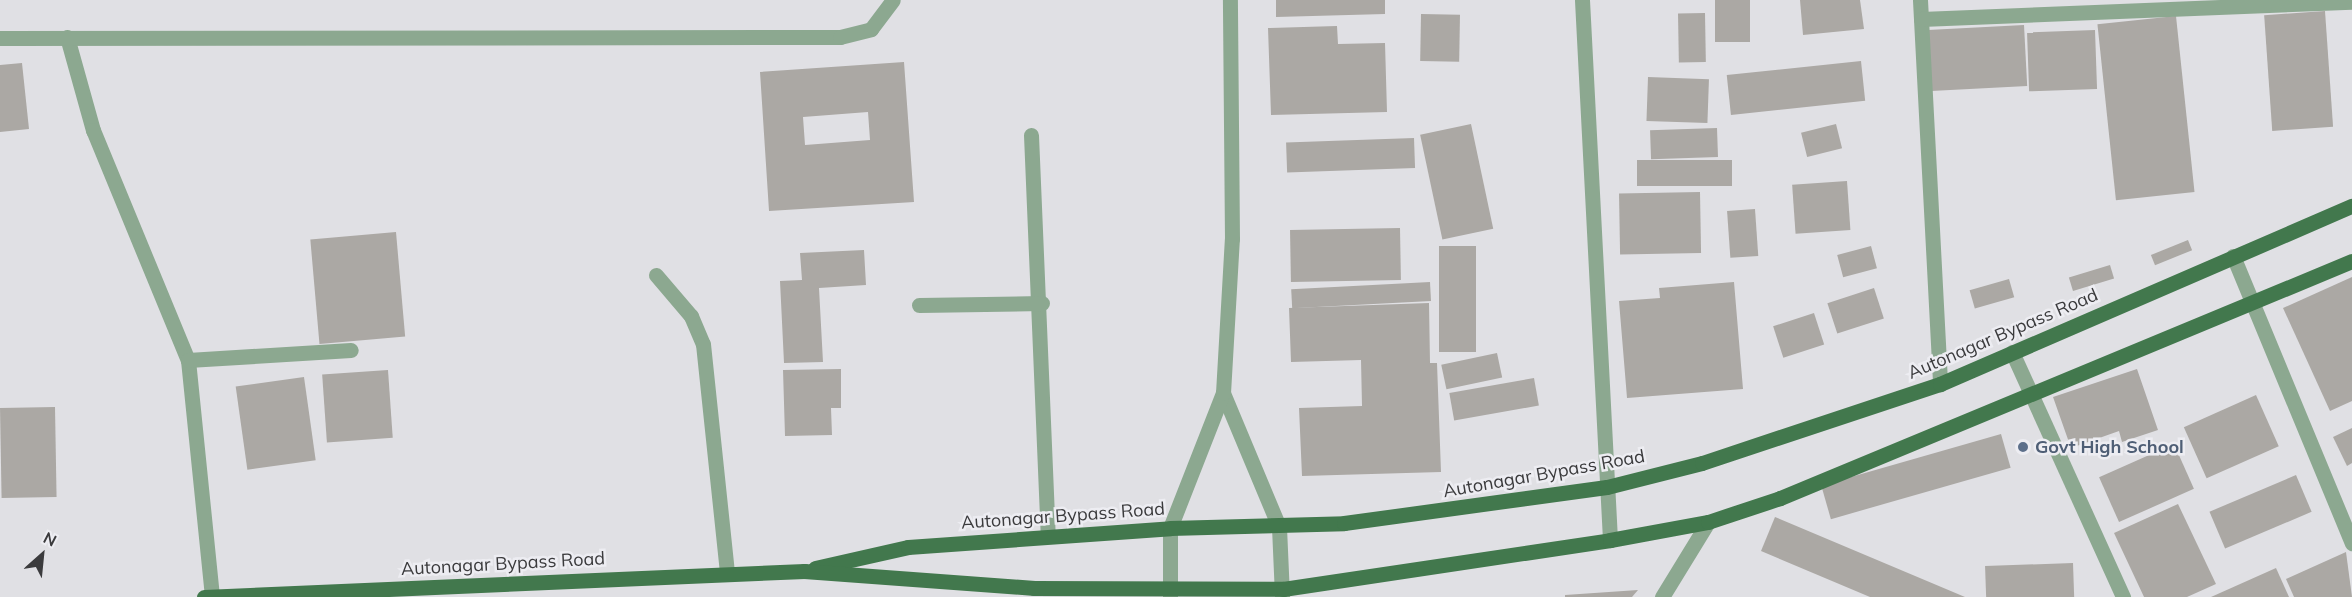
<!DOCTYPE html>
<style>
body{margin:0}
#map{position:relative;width:2352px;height:597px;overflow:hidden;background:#e0e0e4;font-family:Mulish,sans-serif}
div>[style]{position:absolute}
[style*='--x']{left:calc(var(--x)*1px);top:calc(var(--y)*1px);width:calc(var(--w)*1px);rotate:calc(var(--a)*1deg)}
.building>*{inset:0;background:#aba8a4;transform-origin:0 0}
.minor>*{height:15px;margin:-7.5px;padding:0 7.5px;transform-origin:7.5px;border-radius:7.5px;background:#8ca890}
.major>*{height:15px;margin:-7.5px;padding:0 7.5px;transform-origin:7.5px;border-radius:7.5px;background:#42784d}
.dots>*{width:16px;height:16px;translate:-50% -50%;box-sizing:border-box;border:3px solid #ededf2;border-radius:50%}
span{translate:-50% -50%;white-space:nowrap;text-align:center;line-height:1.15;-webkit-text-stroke:5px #ededf2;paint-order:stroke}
.street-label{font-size:18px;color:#3b3b3d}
.service-label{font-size:18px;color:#4e5e75;font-weight:700}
.left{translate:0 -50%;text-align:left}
.north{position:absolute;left:12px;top:525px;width:60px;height:60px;-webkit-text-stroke:4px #ededf2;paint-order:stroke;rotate:27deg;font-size:16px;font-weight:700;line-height:24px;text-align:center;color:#3b3b3d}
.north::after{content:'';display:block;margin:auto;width:21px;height:27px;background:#3b3b3d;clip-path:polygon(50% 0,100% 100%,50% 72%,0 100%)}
</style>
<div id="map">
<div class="building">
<i style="clip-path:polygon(1276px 0,1385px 0,1385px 14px,1276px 17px)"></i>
<i style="left:1715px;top:0;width:35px;height:42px"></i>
<i style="clip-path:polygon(1800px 0,1860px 0,1864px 29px,1803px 35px)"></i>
<i style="left:2325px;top:11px;width:116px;height:61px;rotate:86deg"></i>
<i style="left:1705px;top:13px;width:49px;height:27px;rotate:89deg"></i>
<i style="left:1421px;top:14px;width:39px;height:47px;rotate:1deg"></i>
<i style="left:2176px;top:16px;width:177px;height:79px;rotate:84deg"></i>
<i style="left:2024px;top:25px;width:61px;height:101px;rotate:87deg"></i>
<i style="clip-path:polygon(1337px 26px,1338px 44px,1385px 43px,1387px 112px,1271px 115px,1268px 28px)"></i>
<i style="left:2095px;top:30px;width:59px;height:68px;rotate:88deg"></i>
<i style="left:1861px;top:61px;width:40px;height:135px;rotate:84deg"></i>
<i style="clip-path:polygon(evenodd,904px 62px,914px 202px,769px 211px,760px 72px,904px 62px,868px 112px,870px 140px,805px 145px,803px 117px,868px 112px)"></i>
<i style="clip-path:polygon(22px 63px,29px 129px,0 132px,0 65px)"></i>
<i style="left:1648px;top:77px;width:61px;height:44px;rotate:2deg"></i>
<i style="left:1471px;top:124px;width:107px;height:52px;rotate:78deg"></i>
<i style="left:1836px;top:124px;width:25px;height:36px;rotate:76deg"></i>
<i style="left:1717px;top:128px;width:29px;height:67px;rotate:88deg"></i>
<i style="left:1414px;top:138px;width:30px;height:128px;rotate:88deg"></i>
<i style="left:1732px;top:160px;width:26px;height:95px;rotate:90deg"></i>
<i style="left:1847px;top:181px;width:49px;height:55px;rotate:86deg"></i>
<i style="left:1700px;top:192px;width:61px;height:81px;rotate:89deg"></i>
<i style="left:1755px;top:209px;width:47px;height:28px;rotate:86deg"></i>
<i style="left:1400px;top:228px;width:52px;height:110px;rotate:89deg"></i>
<i style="left:396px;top:232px;width:105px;height:86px;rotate:85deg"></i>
<i style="left:2188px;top:240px;width:11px;height:40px;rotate:68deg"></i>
<i style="left:1439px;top:246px;width:37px;height:106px"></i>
<i style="left:1871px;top:246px;width:23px;height:35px;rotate:75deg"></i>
<i style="clip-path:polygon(864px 250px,866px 285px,819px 288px,823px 362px,784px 363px,780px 281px,802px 280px,800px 253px)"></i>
<i style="left:2110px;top:265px;width:14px;height:43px;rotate:73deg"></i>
<i style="clip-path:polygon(2352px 277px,2352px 401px,2330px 411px,2283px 308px)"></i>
<i style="left:2009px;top:279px;width:19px;height:41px;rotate:74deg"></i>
<i style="left:1430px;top:282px;width:19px;height:139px;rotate:87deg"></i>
<i style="clip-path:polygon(1734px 282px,1743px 389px,1627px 398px,1619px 301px,1660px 298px,1659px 288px)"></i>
<i style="left:1874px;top:288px;width:32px;height:49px;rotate:72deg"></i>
<i style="clip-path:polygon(1429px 303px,1430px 363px,1437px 363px,1441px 472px,1302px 476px,1299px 408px,1362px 406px,1361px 360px,1291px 362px,1289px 308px)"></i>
<i style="left:1814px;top:313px;width:33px;height:43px;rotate:72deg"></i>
<i style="left:1497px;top:353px;width:25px;height:57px;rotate:78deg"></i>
<i style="clip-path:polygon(841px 369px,841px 408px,831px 408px,832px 435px,785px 436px,783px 370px)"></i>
<i style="clip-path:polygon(2137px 369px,2158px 430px,2122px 442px,2119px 431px,2071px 448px,2053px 397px)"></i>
<i style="left:388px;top:370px;width:68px;height:66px;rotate:86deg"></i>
<i style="left:304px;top:377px;width:84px;height:69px;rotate:82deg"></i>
<i style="left:1534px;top:378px;width:28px;height:86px;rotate:80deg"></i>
<i style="left:2256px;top:395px;width:56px;height:79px;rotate:66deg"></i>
<i style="left:55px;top:407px;width:90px;height:55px;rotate:89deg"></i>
<i style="clip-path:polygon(2352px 428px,2352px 463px,2347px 466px,2333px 437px)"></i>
<i style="left:2001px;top:434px;width:35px;height:187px;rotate:74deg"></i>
<i style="left:2174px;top:444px;width:49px;height:82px;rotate:66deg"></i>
<i style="left:2296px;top:475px;width:40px;height:94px;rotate:67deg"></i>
<i style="clip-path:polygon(2178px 504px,2216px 584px,2187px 597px,2144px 597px,2114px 533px)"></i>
<i style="clip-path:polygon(1775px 517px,1965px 597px,1870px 597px,1761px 551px)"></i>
<i style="clip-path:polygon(2346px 552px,2352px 597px,2294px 597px,2286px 579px)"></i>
<i style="left:2073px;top:563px;width:34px;height:88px;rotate:88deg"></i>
<i style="clip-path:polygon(2276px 568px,2289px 597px,2211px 597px)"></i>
<i style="clip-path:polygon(1638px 590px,1632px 597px,1565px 597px,1565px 595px)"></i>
</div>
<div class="minor">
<i style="--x:1582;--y:0;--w:541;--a:87.03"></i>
<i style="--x:1920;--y:0;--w:385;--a:87"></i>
<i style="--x:1921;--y:19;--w:431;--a:-2.3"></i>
<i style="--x:67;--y:37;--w:97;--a:74.4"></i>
<i style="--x:93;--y:130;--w:249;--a:67.6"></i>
<i style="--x:188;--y:360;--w:238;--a:84.2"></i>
<i style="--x:0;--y:38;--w:840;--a:-0.07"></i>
<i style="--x:840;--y:37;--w:32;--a:-14"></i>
<i style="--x:871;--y:29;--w:36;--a:-53"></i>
<i style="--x:1031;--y:135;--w:401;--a:87.6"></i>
<i style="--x:2233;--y:256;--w:311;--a:67.5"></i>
<i style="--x:656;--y:275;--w:54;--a:49.5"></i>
<i style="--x:691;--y:316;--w:30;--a:67"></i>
<i style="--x:703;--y:344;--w:231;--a:84"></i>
<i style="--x:919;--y:305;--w:123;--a:-0.9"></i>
<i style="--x:2012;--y:352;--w:269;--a:65.6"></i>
<i style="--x:188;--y:360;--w:163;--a:-3.5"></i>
<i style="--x:1223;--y:393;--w:145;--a:67.3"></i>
<i style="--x:1279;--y:527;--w:70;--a:87.5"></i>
<i style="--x:1170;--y:597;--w:69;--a:-90"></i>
<i style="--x:1170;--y:528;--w:145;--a:-68.6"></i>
<i style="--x:1223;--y:393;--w:154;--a:-86.7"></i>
<i style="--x:1232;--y:239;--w:239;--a:-90.5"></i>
<i style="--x:1662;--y:597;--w:88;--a:-58.5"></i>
</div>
<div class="major">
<i style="--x:815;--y:568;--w:95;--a:-12.7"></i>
<i style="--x:908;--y:547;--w:263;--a:-4.1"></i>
<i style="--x:1170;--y:528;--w:174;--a:-1.6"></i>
<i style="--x:1344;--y:523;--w:265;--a:-7.8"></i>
<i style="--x:1607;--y:487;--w:98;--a:-14.2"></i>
<i style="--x:1702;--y:463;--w:251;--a:-18.4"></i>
<i style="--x:1940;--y:384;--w:449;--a:-23.4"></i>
<i style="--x:204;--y:597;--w:601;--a:-2.48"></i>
<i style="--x:804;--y:571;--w:231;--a:4.2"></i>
<i style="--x:1034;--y:588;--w:249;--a:0.2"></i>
<i style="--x:1283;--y:589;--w:331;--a:-8.5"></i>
<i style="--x:1610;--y:540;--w:100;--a:-10.4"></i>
<i style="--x:1708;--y:522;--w:76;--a:-18.4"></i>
<i style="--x:1780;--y:498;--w:619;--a:-22.51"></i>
</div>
<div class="dots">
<i style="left:2023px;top:447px;background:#5c6f8a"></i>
</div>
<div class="street-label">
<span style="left:2003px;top:334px;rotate:-23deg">Autonagar Bypass Road</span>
<span style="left:1544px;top:474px;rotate:-10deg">Autonagar Bypass Road</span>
<span style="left:1063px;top:516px;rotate:-4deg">Autonagar Bypass Road</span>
<span style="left:503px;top:564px;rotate:-3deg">Autonagar Bypass Road</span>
</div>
<div class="service-label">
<span class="left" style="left:2035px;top:447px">Govt High School</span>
</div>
<div class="north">N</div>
</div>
